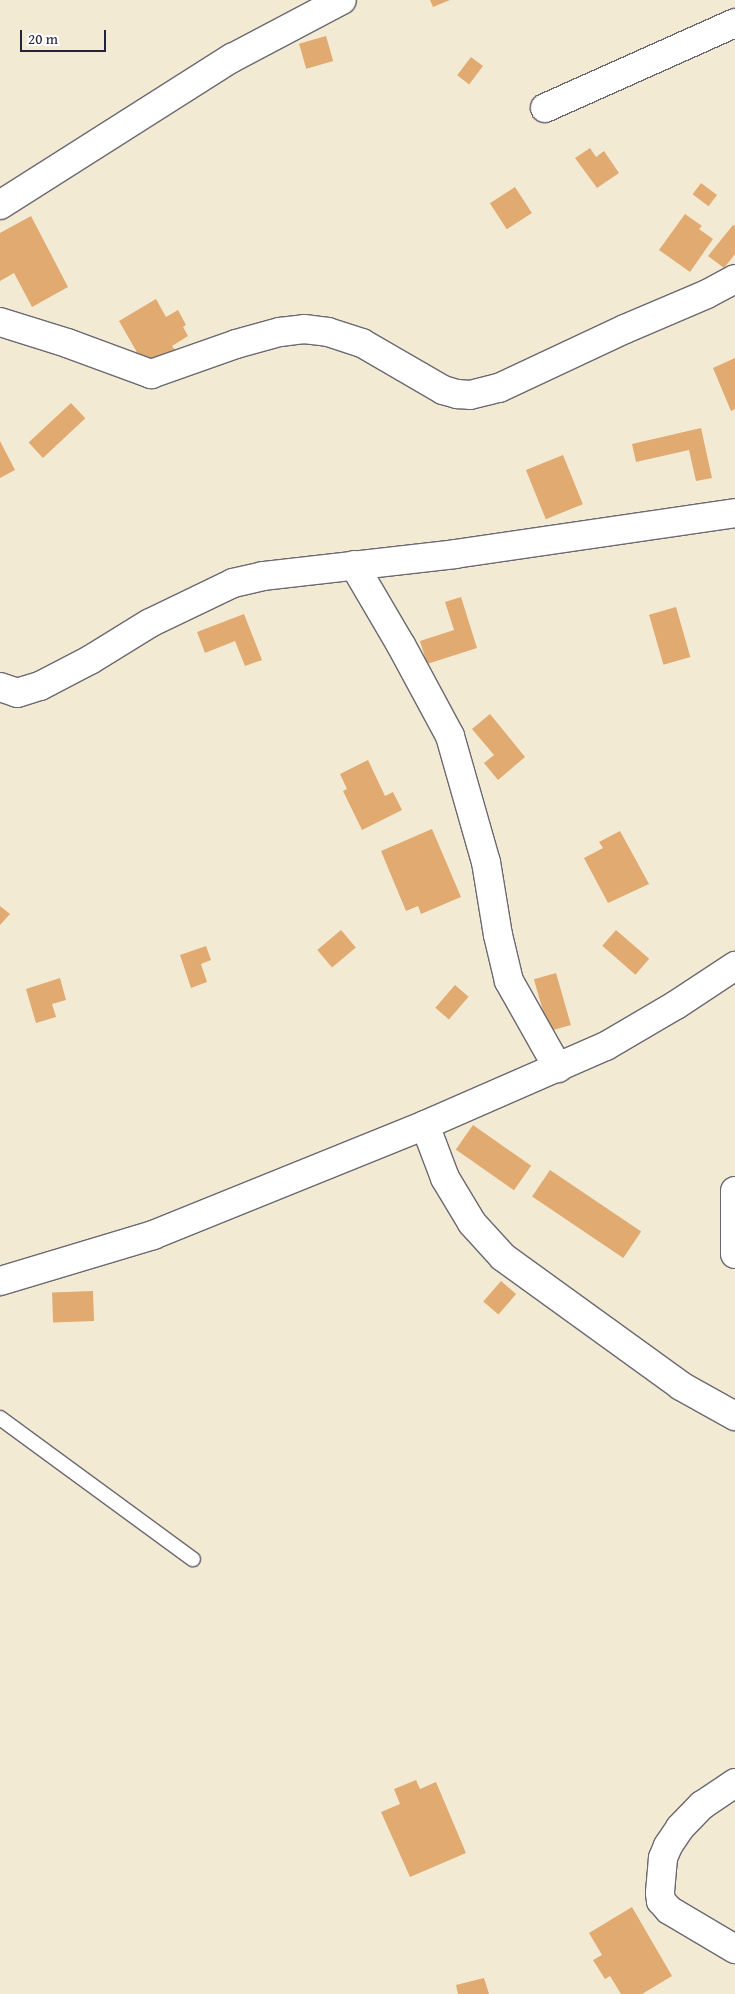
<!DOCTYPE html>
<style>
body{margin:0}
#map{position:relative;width:735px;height:1994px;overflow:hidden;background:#f3ead4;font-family:"Gentium Book Plus",serif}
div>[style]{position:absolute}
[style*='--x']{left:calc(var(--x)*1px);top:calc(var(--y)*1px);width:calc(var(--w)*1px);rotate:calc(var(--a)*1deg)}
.building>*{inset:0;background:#e1aa71;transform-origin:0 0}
.roads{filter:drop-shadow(1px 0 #6b6871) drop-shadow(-1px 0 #6b6871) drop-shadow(0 1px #6b6871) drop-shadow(0 -1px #6b6871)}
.lane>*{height:14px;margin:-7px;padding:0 7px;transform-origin:7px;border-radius:7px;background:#fff}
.street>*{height:28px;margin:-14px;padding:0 14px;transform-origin:14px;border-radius:14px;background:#fff}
span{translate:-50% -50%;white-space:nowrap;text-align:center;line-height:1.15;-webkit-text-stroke:5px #fff;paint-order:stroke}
.scale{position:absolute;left:20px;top:30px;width:86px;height:22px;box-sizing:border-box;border:2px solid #22223b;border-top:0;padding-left:6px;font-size:15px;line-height:18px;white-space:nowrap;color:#22223b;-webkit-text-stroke:4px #fff;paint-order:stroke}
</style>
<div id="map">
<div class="building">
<i style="clip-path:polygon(430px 0,450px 0,433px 7px)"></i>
<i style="left:326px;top:36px;width:26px;height:28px;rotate:74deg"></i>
<i style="left:471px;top:57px;width:15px;height:23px;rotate:37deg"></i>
<i style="clip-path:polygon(590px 148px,596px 157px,604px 151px,619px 173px,597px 188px,575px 158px)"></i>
<i style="left:701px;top:183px;width:20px;height:14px;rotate:37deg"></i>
<i style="left:515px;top:187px;width:31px;height:30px;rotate:57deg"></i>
<i style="clip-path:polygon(685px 214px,702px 226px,699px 229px,713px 239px,690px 272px,659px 250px)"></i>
<i style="clip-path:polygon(31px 216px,68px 287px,32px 307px,14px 273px,0 281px,0 233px)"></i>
<i style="clip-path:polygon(733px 225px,735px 226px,735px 254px,724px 268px,708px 256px)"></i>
<i style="clip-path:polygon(156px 299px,166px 317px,178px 310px,186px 325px,183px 327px,188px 336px,172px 346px,176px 351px,146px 368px,119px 321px)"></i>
<i style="clip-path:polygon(735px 358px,735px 409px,731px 411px,713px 368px)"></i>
<i style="left:71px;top:403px;width:21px;height:58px;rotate:47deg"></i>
<i style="clip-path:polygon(701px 428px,712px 478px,696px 481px,689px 450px,636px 462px,632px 444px)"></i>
<i style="clip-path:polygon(0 441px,15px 470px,0 478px)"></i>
<i style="left:563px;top:455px;width:53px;height:40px;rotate:68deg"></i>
<i style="clip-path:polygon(461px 597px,477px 648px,427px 664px,420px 641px,454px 630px,445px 602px)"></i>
<i style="left:676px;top:607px;width:52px;height:28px;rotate:74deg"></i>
<i style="clip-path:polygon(244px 614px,262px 660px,245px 666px,235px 641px,205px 653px,197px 632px)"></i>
<i style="clip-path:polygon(490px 714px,525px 757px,498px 780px,484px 763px,494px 755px,472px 729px)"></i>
<i style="clip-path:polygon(368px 760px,385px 796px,393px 792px,402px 810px,362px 830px,343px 791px,347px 789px,340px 774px)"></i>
<i style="clip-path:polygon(432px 829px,461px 897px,421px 914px,418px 906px,406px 911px,381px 851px)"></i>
<i style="clip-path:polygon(620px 831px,649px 884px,608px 903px,584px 858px,603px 848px,599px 842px)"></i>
<i style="clip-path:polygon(0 906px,10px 914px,0 925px)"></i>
<i style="left:341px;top:930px;width:23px;height:31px;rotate:50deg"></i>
<i style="left:616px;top:930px;width:44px;height:21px;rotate:41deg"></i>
<i style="clip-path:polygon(206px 946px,211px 960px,201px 964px,207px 982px,191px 988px,180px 955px)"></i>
<i style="left:556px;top:973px;width:54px;height:23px;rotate:74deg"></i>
<i style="clip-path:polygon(60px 978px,66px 1000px,52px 1004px,56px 1017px,36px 1023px,26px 989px)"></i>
<i style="left:455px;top:985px;width:18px;height:30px;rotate:41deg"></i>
<i style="left:473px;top:1125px;width:71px;height:30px;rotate:35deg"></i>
<i style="left:550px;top:1170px;width:110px;height:32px;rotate:34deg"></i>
<i style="left:501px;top:1281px;width:20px;height:27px;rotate:41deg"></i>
<i style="left:93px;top:1291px;width:30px;height:41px;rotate:88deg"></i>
<i style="clip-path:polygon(416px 1780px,420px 1789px,436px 1782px,466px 1853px,410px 1877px,381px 1812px,400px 1804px,394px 1789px)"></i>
<i style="clip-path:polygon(632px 1907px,672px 1976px,642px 1994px,621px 1994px,610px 1976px,605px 1979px,593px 1960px,602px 1955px,589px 1933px)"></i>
<i style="clip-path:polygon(484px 1978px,489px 1994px,458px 1994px,456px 1985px)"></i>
</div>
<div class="roads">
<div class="lane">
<i style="--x:0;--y:1418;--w:239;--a:36.2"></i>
</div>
<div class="street">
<i style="--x:545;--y:108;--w:208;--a:-24.1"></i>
<i style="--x:0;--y:205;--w:275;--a:-32.4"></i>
<i style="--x:232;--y:58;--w:124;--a:-27.8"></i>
<i style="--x:0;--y:322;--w:70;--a:17.4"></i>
<i style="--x:67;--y:343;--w:90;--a:20.3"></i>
<i style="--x:151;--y:374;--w:90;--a:-19.4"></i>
<i style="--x:236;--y:344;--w:46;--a:-15.3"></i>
<i style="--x:280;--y:332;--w:24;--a:-7"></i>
<i style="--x:304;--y:329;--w:24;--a:7"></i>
<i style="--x:328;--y:332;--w:36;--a:18"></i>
<i style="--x:362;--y:343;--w:94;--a:30.1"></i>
<i style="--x:443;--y:390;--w:15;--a:16"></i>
<i style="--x:457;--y:394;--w:13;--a:4"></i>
<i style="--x:470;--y:395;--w:30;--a:-14"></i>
<i style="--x:499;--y:388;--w:139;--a:-25.1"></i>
<i style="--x:625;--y:329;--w:89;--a:-23.1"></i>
<i style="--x:707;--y:294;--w:32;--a:-28"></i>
<i style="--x:354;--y:565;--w:93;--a:59.6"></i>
<i style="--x:401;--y:645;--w:103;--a:61.7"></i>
<i style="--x:450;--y:736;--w:131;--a:74.1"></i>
<i style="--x:486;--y:862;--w:74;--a:80.7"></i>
<i style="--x:498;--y:935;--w:47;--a:76.6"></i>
<i style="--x:509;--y:981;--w:100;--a:60.6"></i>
<i style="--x:0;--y:687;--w:18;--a:19"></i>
<i style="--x:17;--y:693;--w:24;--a:-17"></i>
<i style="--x:40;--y:686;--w:56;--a:-27.5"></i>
<i style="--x:90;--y:660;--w:70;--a:-31.7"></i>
<i style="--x:150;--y:623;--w:92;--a:-25.7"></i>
<i style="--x:233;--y:583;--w:31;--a:-13"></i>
<i style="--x:263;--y:576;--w:193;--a:-6.5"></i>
<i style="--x:455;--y:554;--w:283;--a:-8.3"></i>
<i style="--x:425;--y:1125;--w:57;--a:69.3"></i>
<i style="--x:445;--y:1178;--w:52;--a:59"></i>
<i style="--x:472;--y:1223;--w:46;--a:47.6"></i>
<i style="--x:503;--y:1257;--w:220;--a:35.9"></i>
<i style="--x:681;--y:1386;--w:62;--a:29.1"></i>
<i style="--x:735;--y:1191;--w:63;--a:90"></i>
<i style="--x:0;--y:1281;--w:160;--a:-16.7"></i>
<i style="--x:153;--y:1235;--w:293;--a:-22"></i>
<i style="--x:425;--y:1125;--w:197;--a:-23.6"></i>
<i style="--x:606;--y:1046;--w:81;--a:-30.4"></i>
<i style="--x:676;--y:1005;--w:71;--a:-33.5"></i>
<i style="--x:735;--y:1783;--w:40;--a:146"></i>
<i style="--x:702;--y:1805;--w:32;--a:134"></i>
<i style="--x:680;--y:1828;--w:22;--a:124"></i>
<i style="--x:668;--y:1846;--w:13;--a:113"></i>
<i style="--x:663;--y:1858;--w:35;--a:95"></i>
<i style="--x:660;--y:1893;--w:8;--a:83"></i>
<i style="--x:661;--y:1901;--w:12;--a:48"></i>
<i style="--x:669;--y:1910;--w:77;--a:30.6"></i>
</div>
</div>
<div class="scale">20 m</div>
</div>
